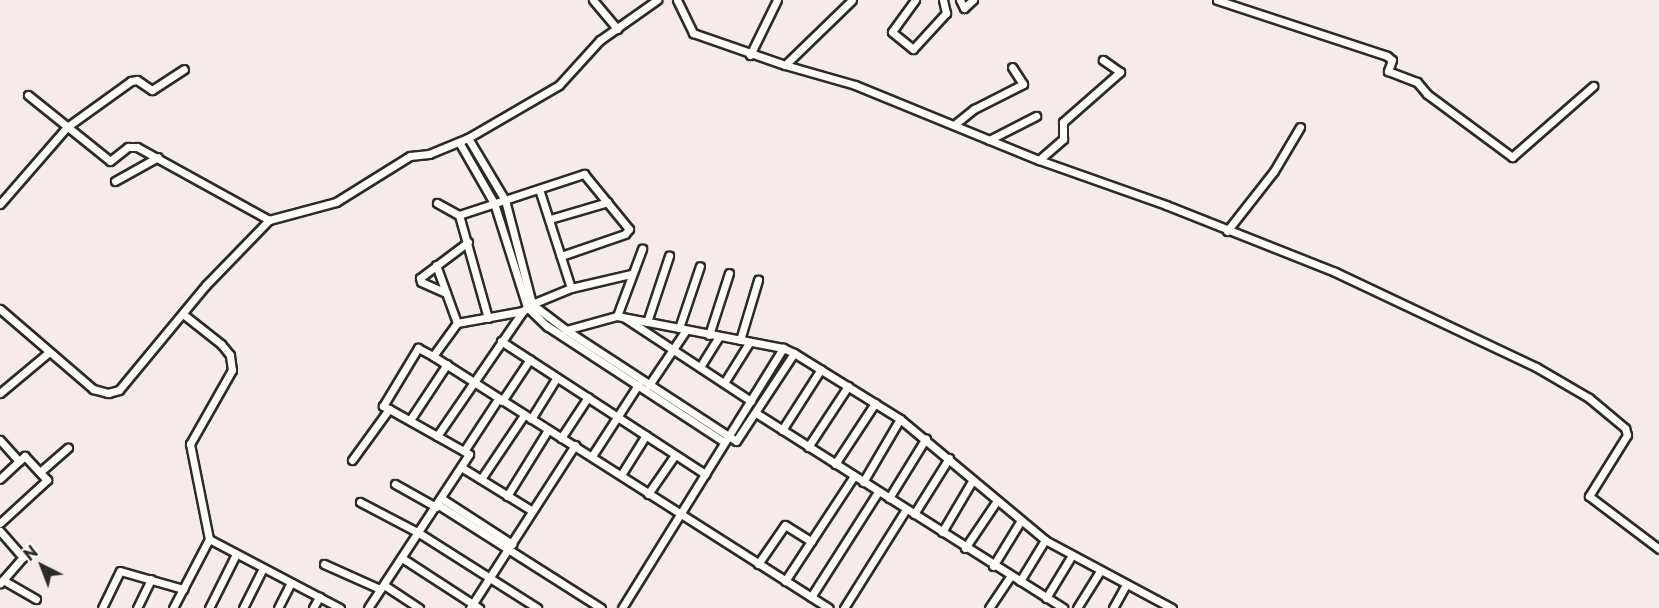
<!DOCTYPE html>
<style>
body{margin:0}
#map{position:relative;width:1659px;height:608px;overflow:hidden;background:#f6eaea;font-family:"Playpen Sans",sans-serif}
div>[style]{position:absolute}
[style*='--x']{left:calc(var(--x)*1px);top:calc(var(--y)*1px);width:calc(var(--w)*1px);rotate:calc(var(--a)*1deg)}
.roads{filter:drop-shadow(2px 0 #2b2b2b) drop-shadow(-2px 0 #2b2b2b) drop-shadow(0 2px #2b2b2b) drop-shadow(0 -2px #2b2b2b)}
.minor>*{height:7px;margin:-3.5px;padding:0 3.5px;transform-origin:3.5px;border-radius:3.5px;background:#fdfcf7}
span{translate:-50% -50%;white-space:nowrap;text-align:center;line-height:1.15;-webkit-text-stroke:6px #fdfcf7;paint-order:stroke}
.north{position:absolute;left:12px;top:536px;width:60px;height:60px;-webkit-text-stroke:4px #fdfcf7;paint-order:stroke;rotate:318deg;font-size:16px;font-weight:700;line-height:24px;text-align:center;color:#2b2b2b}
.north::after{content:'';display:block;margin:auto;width:21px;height:27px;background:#2b2b2b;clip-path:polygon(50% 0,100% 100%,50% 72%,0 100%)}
</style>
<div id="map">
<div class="roads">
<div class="minor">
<i style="--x:593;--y:0;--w:38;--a:50"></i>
<i style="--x:677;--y:0;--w:37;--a:64"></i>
<i style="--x:693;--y:33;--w:97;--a:19.2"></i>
<i style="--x:785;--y:65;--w:93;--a:-44.1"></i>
<i style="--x:915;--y:0;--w:39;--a:126"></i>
<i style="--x:892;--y:32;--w:27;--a:39"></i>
<i style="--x:913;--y:49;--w:49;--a:-47.5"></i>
<i style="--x:946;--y:13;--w:13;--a:-103"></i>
<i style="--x:960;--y:0;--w:9;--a:63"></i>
<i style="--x:964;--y:8;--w:12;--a:-42"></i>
<i style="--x:1217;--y:0;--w:179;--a:18.2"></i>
<i style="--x:1387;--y:56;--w:6;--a:39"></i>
<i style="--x:1392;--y:60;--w:12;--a:110"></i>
<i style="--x:1388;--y:71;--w:31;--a:21"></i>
<i style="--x:1417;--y:82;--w:16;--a:50"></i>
<i style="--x:1427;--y:94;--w:106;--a:36.5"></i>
<i style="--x:1512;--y:157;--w:108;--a:-41.2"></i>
<i style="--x:750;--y:55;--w:61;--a:-63.9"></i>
<i style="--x:785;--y:65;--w:73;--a:15.9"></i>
<i style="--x:855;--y:85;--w:199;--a:22.2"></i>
<i style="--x:1039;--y:160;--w:135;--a:19.5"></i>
<i style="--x:1166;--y:205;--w:182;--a:21.6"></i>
<i style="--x:1335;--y:272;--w:222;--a:25.3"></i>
<i style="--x:1536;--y:367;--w:61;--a:30.3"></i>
<i style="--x:1589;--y:398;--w:47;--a:39.8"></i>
<i style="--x:1625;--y:428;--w:7;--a:74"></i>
<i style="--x:1627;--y:435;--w:72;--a:121.9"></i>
<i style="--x:1589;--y:496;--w:88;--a:37.1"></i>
<i style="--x:28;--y:95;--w:105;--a:38.8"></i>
<i style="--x:110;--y:161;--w:23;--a:-38"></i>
<i style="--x:128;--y:147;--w:9;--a:0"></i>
<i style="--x:137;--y:147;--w:151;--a:28.9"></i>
<i style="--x:954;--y:125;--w:26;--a:-39"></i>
<i style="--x:974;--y:109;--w:55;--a:-27"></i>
<i style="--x:1023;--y:84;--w:20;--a:-123"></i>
<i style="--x:468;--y:138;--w:72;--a:59.2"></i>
<i style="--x:505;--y:200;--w:107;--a:75.4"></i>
<i style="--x:532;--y:304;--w:42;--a:-22.3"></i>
<i style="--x:571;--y:288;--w:62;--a:-13.1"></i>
<i style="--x:989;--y:140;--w:53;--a:-27.1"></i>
<i style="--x:459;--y:142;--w:70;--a:60.2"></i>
<i style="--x:494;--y:203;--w:109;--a:72.4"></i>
<i style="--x:527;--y:307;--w:28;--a:44"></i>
<i style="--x:547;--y:326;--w:212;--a:33.2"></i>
<i style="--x:1039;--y:160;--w:32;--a:-41"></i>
<i style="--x:1063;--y:139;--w:17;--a:-90"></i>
<i style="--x:1063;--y:122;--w:76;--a:-41.3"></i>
<i style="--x:1120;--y:72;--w:21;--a:-145"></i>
<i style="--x:115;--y:181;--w:49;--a:-29.2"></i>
<i style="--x:539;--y:189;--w:104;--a:72.1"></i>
<i style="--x:437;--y:203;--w:25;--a:29"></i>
<i style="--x:459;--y:215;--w:107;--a:74.3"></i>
<i style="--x:0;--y:204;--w:102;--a:-49"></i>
<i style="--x:67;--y:127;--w:79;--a:-35.7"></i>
<i style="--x:131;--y:81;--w:6;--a:-9"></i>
<i style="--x:137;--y:80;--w:18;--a:34"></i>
<i style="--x:152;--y:90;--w:38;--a:-33"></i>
<i style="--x:459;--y:215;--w:132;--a:-18.2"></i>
<i style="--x:584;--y:174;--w:71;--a:50.7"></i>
<i style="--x:629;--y:229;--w:6;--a:129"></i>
<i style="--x:625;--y:234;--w:68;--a:161"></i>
<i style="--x:550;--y:219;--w:60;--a:-16.3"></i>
<i style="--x:1227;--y:231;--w:76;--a:-51.9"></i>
<i style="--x:1274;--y:171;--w:51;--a:-59.4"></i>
<i style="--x:436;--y:265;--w:62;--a:70.1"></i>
<i style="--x:446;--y:293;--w:27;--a:-156"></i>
<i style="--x:421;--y:282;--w:4;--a:-104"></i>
<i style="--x:420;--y:278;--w:60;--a:-36.9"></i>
<i style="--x:0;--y:309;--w:123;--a:40.7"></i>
<i style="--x:93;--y:389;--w:16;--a:15"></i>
<i style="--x:108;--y:393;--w:11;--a:-15"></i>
<i style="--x:119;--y:390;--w:136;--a:-50.4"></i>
<i style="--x:206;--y:285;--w:91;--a:-45.9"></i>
<i style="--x:269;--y:220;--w:69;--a:-15"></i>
<i style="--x:336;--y:202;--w:87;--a:-31.9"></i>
<i style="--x:410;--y:156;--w:19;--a:-6"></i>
<i style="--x:429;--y:154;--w:42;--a:-22.3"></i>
<i style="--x:468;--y:138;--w:105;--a:-30.2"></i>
<i style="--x:559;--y:85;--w:61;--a:-47.7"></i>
<i style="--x:600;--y:40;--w:70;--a:-35.1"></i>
<i style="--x:617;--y:316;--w:72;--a:-69.5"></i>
<i style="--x:625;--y:318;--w:151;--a:33.4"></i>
<i style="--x:647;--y:322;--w:70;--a:-71.6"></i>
<i style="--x:679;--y:328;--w:65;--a:-71.3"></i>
<i style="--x:566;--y:330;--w:53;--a:-15.4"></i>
<i style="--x:617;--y:316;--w:169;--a:10.9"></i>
<i style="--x:783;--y:348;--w:12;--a:24"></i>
<i style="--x:709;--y:335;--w:65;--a:-72.1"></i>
<i style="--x:740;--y:340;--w:63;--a:-73.3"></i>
<i style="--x:501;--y:341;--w:244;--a:33.1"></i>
<i style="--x:433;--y:356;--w:469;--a:32.5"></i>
<i style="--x:700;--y:367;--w:36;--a:-58"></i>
<i style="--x:724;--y:383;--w:47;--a:-58"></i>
<i style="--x:649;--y:385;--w:66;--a:-56.1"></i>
<i style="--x:0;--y:393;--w:62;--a:-39.8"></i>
<i style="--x:502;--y:401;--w:50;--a:-56.3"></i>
<i style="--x:756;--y:413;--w:364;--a:32.4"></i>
<i style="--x:531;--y:419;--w:49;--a:-58.2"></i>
<i style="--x:410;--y:420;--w:67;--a:-56.5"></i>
<i style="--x:782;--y:430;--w:72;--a:-57.4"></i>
<i style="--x:437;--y:436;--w:152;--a:-55.5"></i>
<i style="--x:561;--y:438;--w:49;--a:-56.6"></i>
<i style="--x:0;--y:440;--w:28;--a:48"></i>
<i style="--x:19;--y:461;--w:26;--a:137"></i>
<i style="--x:808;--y:447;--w:73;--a:-56.7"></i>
<i style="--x:464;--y:451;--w:62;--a:-56.8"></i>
<i style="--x:592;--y:456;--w:85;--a:-57.1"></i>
<i style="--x:352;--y:460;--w:63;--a:-54"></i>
<i style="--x:389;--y:409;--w:7;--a:-153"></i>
<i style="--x:383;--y:406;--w:68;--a:-58.9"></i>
<i style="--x:418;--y:348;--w:17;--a:28"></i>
<i style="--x:433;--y:356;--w:41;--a:-54"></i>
<i style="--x:457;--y:323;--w:67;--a:-10.3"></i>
<i style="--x:523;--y:311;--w:11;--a:-38"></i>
<i style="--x:532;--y:304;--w:43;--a:37.4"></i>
<i style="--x:566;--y:330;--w:203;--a:33.1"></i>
<i style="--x:736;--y:441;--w:105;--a:-56.6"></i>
<i style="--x:794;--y:353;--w:125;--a:31.9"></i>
<i style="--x:900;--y:419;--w:189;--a:39.8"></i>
<i style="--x:1045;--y:540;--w:144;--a:28.2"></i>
<i style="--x:835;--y:464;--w:73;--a:-56.7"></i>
<i style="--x:461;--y:467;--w:82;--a:31.6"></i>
<i style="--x:40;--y:472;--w:37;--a:-41"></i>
<i style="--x:621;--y:475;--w:47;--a:-58"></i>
<i style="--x:481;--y:479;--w:77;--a:-56.1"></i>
<i style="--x:863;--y:482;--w:73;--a:-59.6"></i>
<i style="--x:395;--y:484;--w:47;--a:29.3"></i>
<i style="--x:648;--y:494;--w:47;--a:-55.3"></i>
<i style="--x:507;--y:496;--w:78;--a:-58.2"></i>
<i style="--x:441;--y:498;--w:85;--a:32.9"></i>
<i style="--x:889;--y:498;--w:70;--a:-58.3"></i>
<i style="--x:360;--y:502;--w:67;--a:27.7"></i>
<i style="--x:419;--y:533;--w:140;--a:32.4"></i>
<i style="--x:437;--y:504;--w:194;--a:32.4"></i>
<i style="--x:914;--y:514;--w:66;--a:-58"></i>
<i style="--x:0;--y:523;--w:64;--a:-42.5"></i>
<i style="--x:47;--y:480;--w:33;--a:-133"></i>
<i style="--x:25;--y:456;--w:8;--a:140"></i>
<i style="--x:0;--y:531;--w:35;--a:49"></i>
<i style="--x:23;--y:557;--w:35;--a:131"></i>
<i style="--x:942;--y:532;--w:59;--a:-59.5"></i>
<i style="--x:209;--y:539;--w:148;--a:27.8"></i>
<i style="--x:965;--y:548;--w:55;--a:-56"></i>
<i style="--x:402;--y:558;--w:92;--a:33"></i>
<i style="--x:324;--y:564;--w:61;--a:24.1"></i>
<i style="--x:758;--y:564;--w:47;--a:-55.3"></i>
<i style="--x:785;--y:525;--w:31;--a:32"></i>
<i style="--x:993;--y:566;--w:52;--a:-58.5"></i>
<i style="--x:3;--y:580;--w:38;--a:30"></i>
<i style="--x:785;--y:581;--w:126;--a:-56.7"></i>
<i style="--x:1020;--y:581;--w:48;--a:-58.6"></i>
<i style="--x:384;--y:585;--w:42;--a:33.3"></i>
<i style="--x:811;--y:597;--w:125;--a:-57.5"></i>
<i style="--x:1046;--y:598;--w:50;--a:-58.8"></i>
<i style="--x:102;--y:608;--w:41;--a:-64.1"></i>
<i style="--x:120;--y:571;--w:66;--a:15.9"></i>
<i style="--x:137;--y:608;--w:32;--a:-64"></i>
<i style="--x:173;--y:608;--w:78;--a:-62.4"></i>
<i style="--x:209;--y:539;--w:97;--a:-101.3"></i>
<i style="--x:190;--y:444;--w:85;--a:-60.4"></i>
<i style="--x:232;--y:370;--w:15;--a:-98"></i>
<i style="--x:230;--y:355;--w:14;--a:-129"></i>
<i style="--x:221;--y:344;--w:48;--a:-141.7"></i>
<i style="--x:209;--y:608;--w:60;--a:-63.4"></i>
<i style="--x:243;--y:608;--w:42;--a:-63.4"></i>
<i style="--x:278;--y:608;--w:27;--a:-63"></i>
<i style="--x:313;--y:608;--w:13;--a:-61"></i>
<i style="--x:368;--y:608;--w:184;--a:-56.7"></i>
<i style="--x:469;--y:454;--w:92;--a:-150.6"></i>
<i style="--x:470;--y:608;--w:194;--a:-57.2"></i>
<i style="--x:622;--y:608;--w:306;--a:-58.2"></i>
<i style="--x:844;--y:608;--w:117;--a:-57.9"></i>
<i style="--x:989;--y:608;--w:37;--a:-56"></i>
<i style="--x:1077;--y:608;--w:44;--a:-58.1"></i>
<i style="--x:1113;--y:608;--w:26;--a:-61"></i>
</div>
</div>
<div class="north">N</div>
</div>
